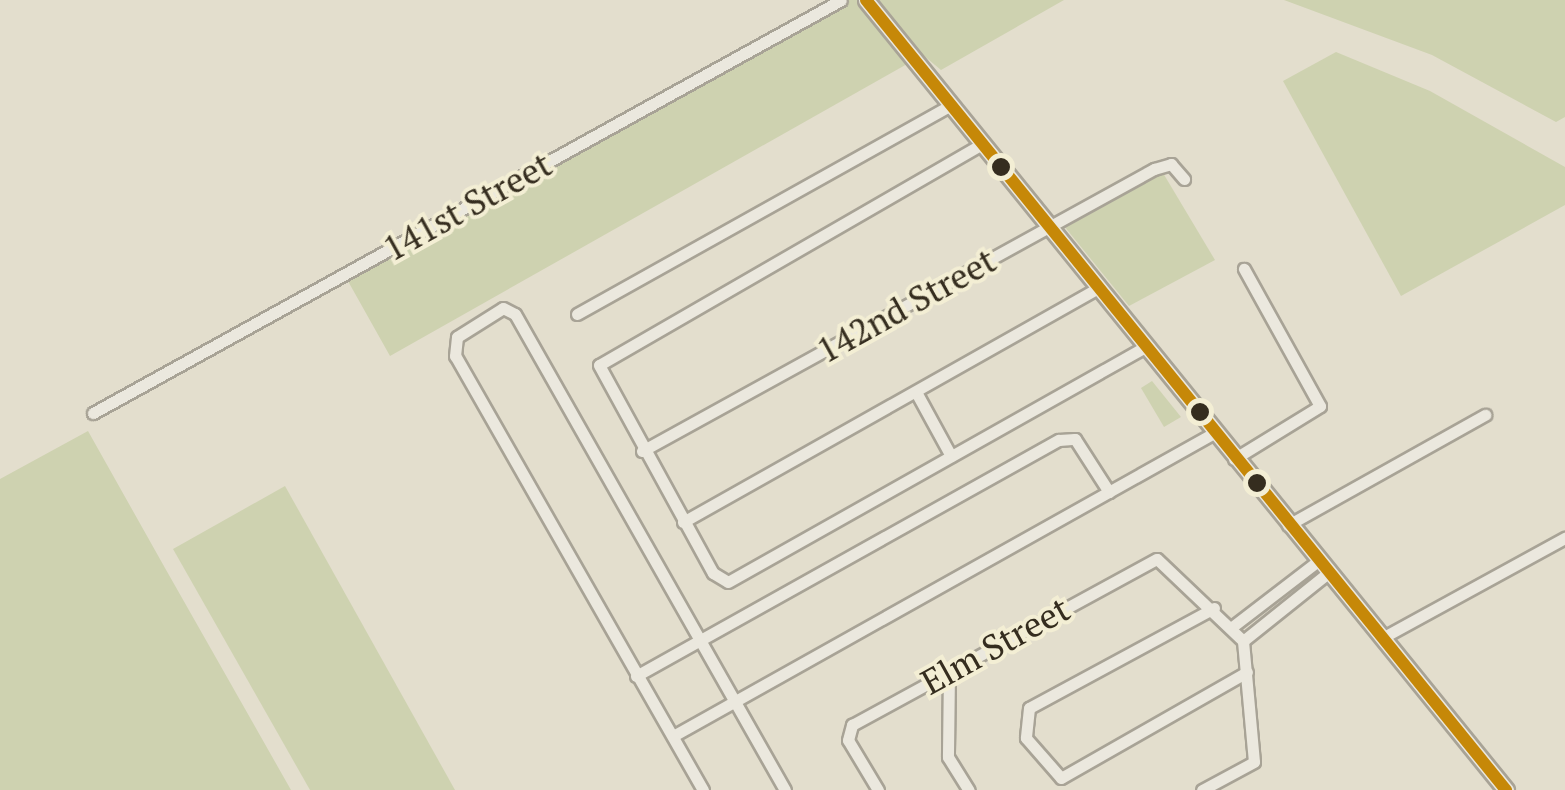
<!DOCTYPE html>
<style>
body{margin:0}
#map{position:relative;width:1565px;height:790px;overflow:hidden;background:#e3decd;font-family:"PT Serif",serif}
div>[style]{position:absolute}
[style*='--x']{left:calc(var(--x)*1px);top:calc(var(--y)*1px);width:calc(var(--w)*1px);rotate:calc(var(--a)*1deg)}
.green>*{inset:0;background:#ced2b0}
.roads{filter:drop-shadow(2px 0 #a8a396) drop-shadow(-2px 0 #a8a396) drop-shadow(0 2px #a8a396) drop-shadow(0 -2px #a8a396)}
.street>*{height:11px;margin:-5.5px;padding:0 5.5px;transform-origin:5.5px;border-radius:5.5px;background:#ebe8de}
.secondary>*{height:15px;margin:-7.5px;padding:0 7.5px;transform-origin:7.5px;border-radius:7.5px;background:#ebe8de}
.bus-1>*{height:12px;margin:-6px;padding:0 6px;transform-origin:6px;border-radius:6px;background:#c68808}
.dots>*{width:28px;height:28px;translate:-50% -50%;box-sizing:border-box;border:5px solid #f3eed4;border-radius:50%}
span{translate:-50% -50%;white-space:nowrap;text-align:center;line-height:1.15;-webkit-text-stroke:8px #f3eed4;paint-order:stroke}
.street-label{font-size:35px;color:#352d1f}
</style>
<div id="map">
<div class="green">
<i style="clip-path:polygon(841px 0,1064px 0,941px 70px,923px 55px,390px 356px,344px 274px)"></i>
<i style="clip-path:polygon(1284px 0,1565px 0,1565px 117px,1556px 122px,1432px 55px)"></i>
<i style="clip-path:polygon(1336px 52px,1430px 91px,1565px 167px,1565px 205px,1401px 296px,1283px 81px)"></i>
<i style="clip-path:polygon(1163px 173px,1215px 260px,1129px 306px,1064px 226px)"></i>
<i style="clip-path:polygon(1152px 381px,1181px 417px,1164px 427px,1141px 388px)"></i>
<i style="clip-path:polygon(88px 431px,165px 568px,291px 790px,0 790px,0 479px)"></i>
<i style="clip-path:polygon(285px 486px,455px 790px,310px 790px,173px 549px)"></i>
</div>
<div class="roads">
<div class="street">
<i style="--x:982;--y:144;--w:442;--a:150"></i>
<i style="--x:599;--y:365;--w:237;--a:61.3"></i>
<i style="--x:713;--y:573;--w:17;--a:31"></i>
<i style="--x:728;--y:582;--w:479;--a:-29.4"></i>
<i style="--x:577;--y:314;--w:428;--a:-29.2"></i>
<i style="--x:916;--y:392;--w:73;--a:61.3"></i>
<i style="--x:93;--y:413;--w:854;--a:-28.9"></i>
<i style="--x:642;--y:451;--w:585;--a:-28.85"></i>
<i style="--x:1154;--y:169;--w:18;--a:-16"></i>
<i style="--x:1171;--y:164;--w:20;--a:49"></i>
<i style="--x:1234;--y:459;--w:101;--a:-31.6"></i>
<i style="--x:1320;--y:406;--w:157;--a:-119"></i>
<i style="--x:683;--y:522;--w:476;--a:-29.4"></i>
<i style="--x:1288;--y:525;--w:226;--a:-29.2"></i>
<i style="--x:1214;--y:608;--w:210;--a:151.6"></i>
<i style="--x:1029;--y:708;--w:30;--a:96"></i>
<i style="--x:1026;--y:738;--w:53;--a:48.8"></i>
<i style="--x:1061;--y:778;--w:214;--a:-29.7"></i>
<i style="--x:1232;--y:627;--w:108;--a:-37.5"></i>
<i style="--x:1382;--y:638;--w:209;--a:-28.7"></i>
<i style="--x:1243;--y:641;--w:109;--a:-38.7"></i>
<i style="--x:949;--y:671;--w:86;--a:90.7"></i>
<i style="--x:948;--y:757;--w:39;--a:58"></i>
<i style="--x:636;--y:676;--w:484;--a:-29.2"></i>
<i style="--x:1059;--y:440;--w:16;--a:-4"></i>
<i style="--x:1075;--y:439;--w:63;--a:57.3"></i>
<i style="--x:673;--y:736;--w:620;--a:-29.25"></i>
<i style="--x:703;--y:790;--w:500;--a:-119.7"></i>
<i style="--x:455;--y:356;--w:19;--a:-84"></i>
<i style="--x:457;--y:337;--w:54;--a:-32.2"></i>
<i style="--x:503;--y:308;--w:13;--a:27"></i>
<i style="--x:515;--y:314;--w:547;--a:60.44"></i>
<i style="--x:878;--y:790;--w:58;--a:-121"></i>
<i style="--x:848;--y:740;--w:16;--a:-75"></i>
<i style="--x:852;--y:725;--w:347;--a:-28.6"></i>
<i style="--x:1157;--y:559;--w:119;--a:43.6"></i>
<i style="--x:1243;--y:641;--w:121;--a:84.8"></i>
<i style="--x:1254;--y:762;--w:59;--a:151.7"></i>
</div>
<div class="secondary">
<i style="--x:866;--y:0;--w:1017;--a:50.99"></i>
</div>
</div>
<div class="bus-1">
<i style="--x:866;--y:0;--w:1017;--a:50.99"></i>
</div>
<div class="dots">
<i style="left:1001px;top:167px;background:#352d1f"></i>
<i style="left:1200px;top:412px;background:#352d1f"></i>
<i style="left:1257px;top:483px;background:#352d1f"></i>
</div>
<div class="street-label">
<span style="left:467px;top:206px;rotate:-29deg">141st Street</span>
<span style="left:906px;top:305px;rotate:-29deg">142nd Street</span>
<span style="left:995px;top:645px;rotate:-29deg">Elm Street</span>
</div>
</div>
